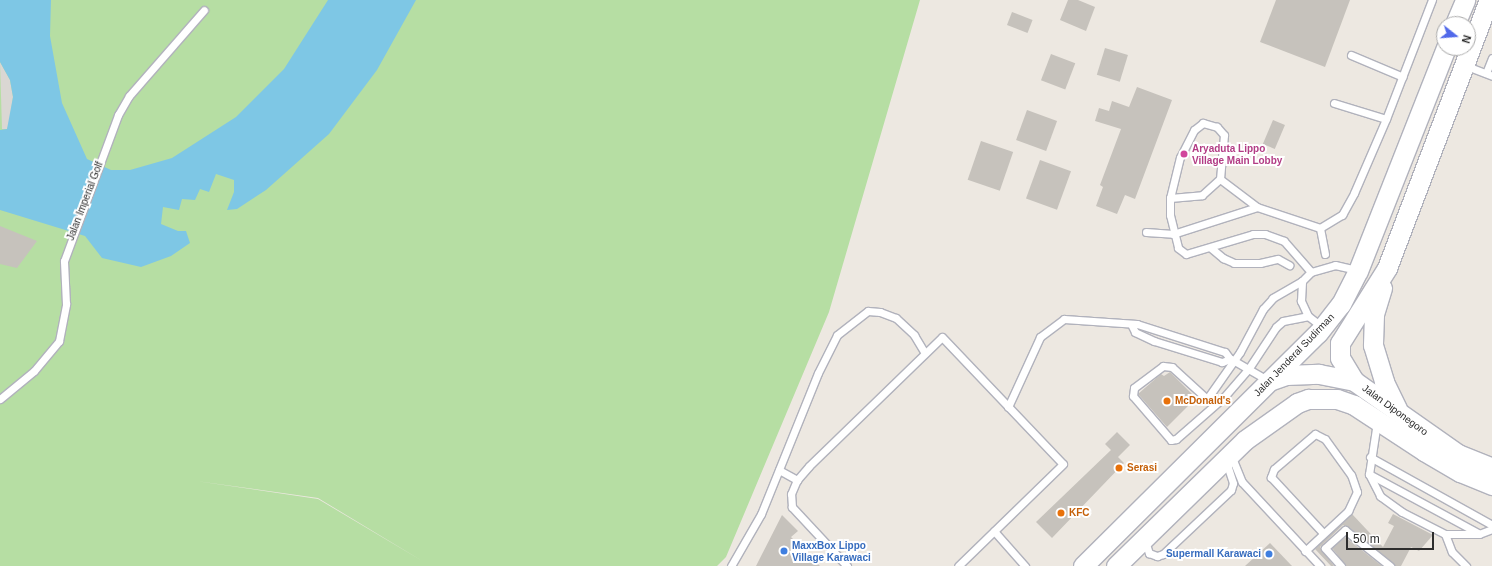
<!DOCTYPE html>
<style>
body{margin:0}
#map{position:relative;width:1492px;height:566px;overflow:hidden;background:#ede8e1;font-family:Arial,sans-serif}
div>[style]{position:absolute}
[style*='--x']{left:calc(var(--x)*1px);top:calc(var(--y)*1px);width:calc(var(--w)*1px);rotate:calc(var(--a)*1deg)}
.green>*{inset:0;background:#b6dea3}
.plaza>*{inset:0;background:#dad7d3}
.water>*{inset:0;background:#7ec7e5}
.building>*{inset:0;background:#c6c2bc;transform-origin:0 0}
.roads{filter:drop-shadow(1px 0 #b1b2bc) drop-shadow(-1px 0 #b1b2bc) drop-shadow(0 1px #b1b2bc) drop-shadow(0 -1px #b1b2bc)}
.lane>*{height:7px;margin:-3.5px;padding:0 3.5px;transform-origin:3.5px;border-radius:3.5px;background:#fff}
.secondary>*{height:19px;margin:-9.5px;padding:0 9.5px;transform-origin:9.5px;border-radius:9.5px;background:#fff}
.dots>*{width:11px;height:11px;translate:-50% -50%;box-sizing:border-box;border:2px solid #fff;border-radius:50%}
span{translate:-50% -50%;white-space:nowrap;text-align:center;line-height:1.15;-webkit-text-stroke:4px #fff;paint-order:stroke}
.hotel-label{font-size:10px;color:#b23c85;font-weight:700}
.left{translate:0 -50%;text-align:left}
.street-label{font-size:10px;color:#2d2d2d}
.food-label{font-size:10px;color:#c56008;font-weight:700}
.shop-label{font-size:10px;color:#366cbe;font-weight:700}
.right{translate:-100% -50%;text-align:right}
.north{position:absolute;left:1436px;top:16px;width:40px;height:40px;box-sizing:border-box;background:#fff;border:1px solid #ababab;border-radius:50%;rotate:107deg;font-size:11px;font-weight:700;line-height:16px;text-align:center;color:#2d2d2d}
.north::after{content:'';display:block;margin:auto;width:14px;height:18px;background:#5169ea;clip-path:polygon(50% 0,100% 100%,50% 72%,0 100%)}
.scale{position:absolute;left:1346px;top:532px;width:88px;height:18px;box-sizing:border-box;border:2px solid #2d2d2d;border-top:0;padding-left:5px;font-size:12px;line-height:14px;white-space:nowrap;color:#2d2d2d;-webkit-text-stroke:3px #fff;paint-order:stroke}
</style>
<div id="map">
<div class="green">
<i style="clip-path:polygon(evenodd,0 0,920px 0,829px 312px,726px 557px,717px 566px,0 566px,0 0,196px 481px,318px 498px,424px 562px,318px 499px,196px 481px)"></i>
</div>
<div class="plaza">
<i style="clip-path:polygon(0 62px,10px 80px,13px 97px,9px 124px,7px 129px,2px 129px)"></i>
</div>
<div class="water">
<i style="clip-path:polygon(0 0,51px 0,50px 36px,62px 103px,87px 159px,111px 170px,130px 170px,172px 158px,236px 117px,284px 69px,328px 0,416px 0,377px 70px,329px 134px,266px 190px,237px 209px,227px 210px,234px 192px,234px 180px,216px 174px,209px 192px,200px 189px,195px 200px,182px 199px,179px 210px,163px 207px,161px 224px,178px 231px,186px 231px,190px 243px,171px 256px,141px 267px,102px 258px,85px 236px,0 210px,0 130px,7px 129px,13px 97px,10px 80px,0 62px)"></i>
</div>
<div class="building">
<i style="clip-path:polygon(1068px 0,1078px 0,1095px 7px,1086px 31px,1060px 20px)"></i>
<i style="clip-path:polygon(1276px 0,1350px 0,1325px 67px,1260px 42px)"></i>
<i style="left:1012px;top:12px;width:22px;height:14px;rotate:21deg"></i>
<i style="left:1105px;top:48px;width:24px;height:28px;rotate:17deg"></i>
<i style="left:1051px;top:54px;width:26px;height:28px;rotate:21deg"></i>
<i style="clip-path:polygon(1137px 87px,1172px 100px,1135px 199px,1125px 195px,1117px 214px,1096px 206px,1103px 187px,1100px 185px,1121px 129px,1095px 121px,1099px 108px,1109px 111px,1112px 101px,1129px 107px)"></i>
<i style="left:1027px;top:110px;width:32px;height:32px;rotate:20deg"></i>
<i style="left:1273px;top:120px;width:13px;height:26px;rotate:23deg"></i>
<i style="left:981px;top:141px;width:34px;height:41px;rotate:19deg"></i>
<i style="left:1040px;top:160px;width:33px;height:41px;rotate:20deg"></i>
<i style="clip-path:polygon(0 226px,37px 241px,17px 268px,0 264px)"></i>
<i style="clip-path:polygon(1170px 372px,1196px 398px,1167px 427px,1138px 394px,1161px 374px,1164px 376px)"></i>
<i style="clip-path:polygon(1117px 432px,1130px 445px,1118px 457px,1124px 463px,1052px 538px,1036px 522px,1111px 450px,1105px 444px)"></i>
<i style="clip-path:polygon(1352px 514px,1383px 547px,1394px 526px,1388px 523px,1393px 514px,1433px 535px,1419px 551px,1411px 547px,1401px 566px,1395px 566px,1343px 525px,1320px 547px,1334px 566px,1331px 566px,1315px 549px)"></i>
<i style="clip-path:polygon(782px 515px,798px 531px,791px 537px,820px 566px,756px 566px)"></i>
<i style="clip-path:polygon(1345px 537px,1382px 566px,1346px 566px,1332px 548px)"></i>
<i style="clip-path:polygon(1270px 543px,1292px 566px,1245px 566px)"></i>
</div>
<div class="roads">
<div class="lane">
<i style="--x:1351;--y:55;--w:56;--a:22.9"></i>
<i style="--x:1464;--y:65;--w:30;--a:21"></i>
<i style="--x:1486;--y:73;--w:16;--a:-68"></i>
<i style="--x:1334;--y:103;--w:54;--a:17.1"></i>
<i style="--x:1220;--y:179;--w:46;--a:37.1"></i>
<i style="--x:1170;--y:198;--w:32;--a:-5"></i>
<i style="--x:1202;--y:195;--w:24;--a:-42"></i>
<i style="--x:1220;--y:179;--w:44;--a:-84.8"></i>
<i style="--x:1224;--y:135;--w:11;--a:-131"></i>
<i style="--x:1217;--y:127;--w:15;--a:-164"></i>
<i style="--x:1203;--y:123;--w:11;--a:142"></i>
<i style="--x:1194;--y:130;--w:30;--a:117"></i>
<i style="--x:1180;--y:157;--w:42;--a:103.7"></i>
<i style="--x:1170;--y:198;--w:17;--a:90"></i>
<i style="--x:1170;--y:215;--w:34;--a:76"></i>
<i style="--x:1178;--y:248;--w:10;--a:37"></i>
<i style="--x:1186;--y:254;--w:70;--a:-16.6"></i>
<i style="--x:1253;--y:234;--w:12;--a:0"></i>
<i style="--x:1265;--y:234;--w:20;--a:20"></i>
<i style="--x:1284;--y:241;--w:41;--a:48.9"></i>
<i style="--x:1146;--y:232;--w:27;--a:4"></i>
<i style="--x:1173;--y:234;--w:88;--a:-17.8"></i>
<i style="--x:1257;--y:207;--w:66;--a:18.4"></i>
<i style="--x:1211;--y:248;--w:16;--a:40"></i>
<i style="--x:1223;--y:258;--w:12;--a:24"></i>
<i style="--x:1234;--y:263;--w:26;--a:0"></i>
<i style="--x:1260;--y:263;--w:18;--a:-13"></i>
<i style="--x:1278;--y:259;--w:13;--a:29"></i>
<i style="--x:1325;--y:254;--w:26;--a:-101"></i>
<i style="--x:1320;--y:228;--w:26;--a:-31"></i>
<i style="--x:1342;--y:215;--w:25;--a:-61"></i>
<i style="--x:1354;--y:193;--w:81;--a:-66.6"></i>
<i style="--x:1386;--y:119;--w:128;--a:-68.9"></i>
<i style="--x:1302;--y:281;--w:34;--a:150"></i>
<i style="--x:1273;--y:298;--w:15;--a:132"></i>
<i style="--x:1263;--y:309;--w:49;--a:118.1"></i>
<i style="--x:1240;--y:352;--w:57;--a:125.1"></i>
<i style="--x:1207;--y:399;--w:47;--a:-137.6"></i>
<i style="--x:1172;--y:367;--w:9;--a:-174"></i>
<i style="--x:1163;--y:366;--w:36;--a:143"></i>
<i style="--x:1134;--y:388;--w:8;--a:97"></i>
<i style="--x:1133;--y:396;--w:58;--a:49.2"></i>
<i style="--x:1171;--y:440;--w:5;--a:-11"></i>
<i style="--x:1176;--y:439;--w:64;--a:-41.2"></i>
<i style="--x:1224;--y:397;--w:38;--a:-49"></i>
<i style="--x:1249;--y:368;--w:49;--a:-56.6"></i>
<i style="--x:1276;--y:327;--w:9;--a:-41"></i>
<i style="--x:1283;--y:321;--w:25;--a:-11"></i>
<i style="--x:1321;--y:326;--w:16;--a:-142"></i>
<i style="--x:1308;--y:316;--w:17;--a:-115"></i>
<i style="--x:1301;--y:301;--w:20;--a:-87"></i>
<i style="--x:1302;--y:281;--w:13;--a:-45"></i>
<i style="--x:1311;--y:272;--w:25;--a:-16"></i>
<i style="--x:1335;--y:265;--w:22;--a:13"></i>
<i style="--x:1231;--y:359;--w:44;--a:30.1"></i>
<i style="--x:0;--y:399;--w:44;--a:-39.5"></i>
<i style="--x:34;--y:371;--w:39;--a:-50"></i>
<i style="--x:59;--y:341;--w:38;--a:-79"></i>
<i style="--x:66;--y:304;--w:43;--a:-92.7"></i>
<i style="--x:64;--y:261;--w:156;--a:-69.7"></i>
<i style="--x:118;--y:115;--w:22;--a:-60"></i>
<i style="--x:129;--y:96;--w:114;--a:-48.9"></i>
<i style="--x:1008;--y:407;--w:77;--a:-65.4"></i>
<i style="--x:1040;--y:337;--w:30;--a:-37"></i>
<i style="--x:1064;--y:319;--w:73;--a:3.9"></i>
<i style="--x:1137;--y:324;--w:92;--a:17.7"></i>
<i style="--x:1225;--y:352;--w:9;--a:54"></i>
<i style="--x:1230;--y:359;--w:9;--a:159"></i>
<i style="--x:1222;--y:362;--w:71;--a:-162.8"></i>
<i style="--x:1154;--y:341;--w:21;--a:-155"></i>
<i style="--x:1135;--y:332;--w:7;--a:-117"></i>
<i style="--x:1377;--y:422;--w:53;--a:98.7"></i>
<i style="--x:1369;--y:474;--w:25;--a:63"></i>
<i style="--x:1380;--y:496;--w:27;--a:36"></i>
<i style="--x:1402;--y:512;--w:48;--a:27.1"></i>
<i style="--x:1445;--y:534;--w:34;--a:0"></i>
<i style="--x:1479;--y:534;--w:14;--a:-21"></i>
<i style="--x:1231;--y:455;--w:29;--a:68"></i>
<i style="--x:1242;--y:482;--w:115;--a:47.1"></i>
<i style="--x:1370;--y:457;--w:140;--a:29.1"></i>
<i style="--x:779;--y:470;--w:21;--a:29"></i>
<i style="--x:1369;--y:474;--w:124;--a:28.4"></i>
<i style="--x:994;--y:531;--w:47;--a:48.5"></i>
<i style="--x:1445;--y:534;--w:19;--a:69"></i>
<i style="--x:1452;--y:552;--w:20;--a:45"></i>
<i style="--x:1145;--y:541;--w:13;--a:72"></i>
<i style="--x:1149;--y:553;--w:9;--a:21"></i>
<i style="--x:1157;--y:556;--w:6;--a:-18"></i>
<i style="--x:1163;--y:554;--w:93;--a:-43.3"></i>
<i style="--x:1231;--y:490;--w:7;--a:-74"></i>
<i style="--x:1233;--y:483;--w:23;--a:-108"></i>
<i style="--x:1305;--y:551;--w:59;--a:-42.9"></i>
<i style="--x:1348;--y:511;--w:21;--a:-65"></i>
<i style="--x:1357;--y:492;--w:18;--a:-109"></i>
<i style="--x:1351;--y:475;--w:44;--a:-125.8"></i>
<i style="--x:1325;--y:439;--w:11;--a:-153"></i>
<i style="--x:1315;--y:434;--w:54;--a:139.5"></i>
<i style="--x:1274;--y:469;--w:9;--a:111"></i>
<i style="--x:1271;--y:477;--w:76;--a:47.1"></i>
<i style="--x:731;--y:566;--w:60;--a:-60"></i>
<i style="--x:761;--y:514;--w:152;--a:-68"></i>
<i style="--x:818;--y:373;--w:42;--a:-63.4"></i>
<i style="--x:837;--y:335;--w:39;--a:-38"></i>
<i style="--x:868;--y:311;--w:12;--a:5"></i>
<i style="--x:880;--y:312;--w:17;--a:21"></i>
<i style="--x:896;--y:318;--w:25;--a:43"></i>
<i style="--x:914;--y:335;--w:21;--a:59"></i>
<i style="--x:847;--y:566;--w:81;--a:-133"></i>
<i style="--x:792;--y:507;--w:13;--a:-94"></i>
<i style="--x:791;--y:494;--w:15;--a:-67"></i>
<i style="--x:797;--y:480;--w:18;--a:-49"></i>
<i style="--x:809;--y:466;--w:185;--a:-44.1"></i>
<i style="--x:942;--y:337;--w:175;--a:46.4"></i>
<i style="--x:1063;--y:464;--w:146;--a:135.8"></i>
<i style="--x:1341;--y:566;--w:24;--a:-132"></i>
<i style="--x:1325;--y:548;--w:27;--a:-42"></i>
<i style="--x:1345;--y:530;--w:58;--a:38.7"></i>
</div>
<div class="secondary">
<i style="--x:1455;--y:24;--w:26;--a:-67"></i>
<i style="--x:1382;--y:288;--w:28;--a:107"></i>
<i style="--x:1374;--y:315;--w:30;--a:92"></i>
<i style="--x:1373;--y:345;--w:39;--a:73"></i>
<i style="--x:1384;--y:382;--w:30;--a:64"></i>
<i style="--x:1269;--y:381;--w:18;--a:-19"></i>
<i style="--x:1286;--y:375;--w:33;--a:-2"></i>
<i style="--x:1319;--y:374;--w:36;--a:11"></i>
<i style="--x:1354;--y:381;--w:127;--a:35.1"></i>
<i style="--x:1458;--y:454;--w:37;--a:22"></i>
<i style="--x:1354;--y:381;--w:27;--a:-121"></i>
<i style="--x:1340;--y:358;--w:15;--a:-90"></i>
<i style="--x:1340;--y:343;--w:89;--a:-57.9"></i>
<i style="--x:1387;--y:268;--w:287;--a:-69.2"></i>
<i style="--x:1083;--y:566;--w:331;--a:-44.8"></i>
<i style="--x:1318;--y:333;--w:37;--a:-52"></i>
<i style="--x:1341;--y:304;--w:37;--a:-63"></i>
<i style="--x:1358;--y:271;--w:240;--a:-68.5"></i>
<i style="--x:1116;--y:566;--w:180;--a:-44.3"></i>
<i style="--x:1245;--y:440;--w:64;--a:-35.4"></i>
<i style="--x:1297;--y:403;--w:12;--a:-20"></i>
<i style="--x:1308;--y:399;--w:29;--a:0"></i>
<i style="--x:1337;--y:399;--w:18;--a:19"></i>
<i style="--x:1354;--y:405;--w:84;--a:33.3"></i>
<i style="--x:1424;--y:451;--w:42;--a:30.3"></i>
<i style="--x:1460;--y:472;--w:35;--a:22"></i>
</div>
</div>
<div class="dots">
<i style="left:1184px;top:154px;background:#d1479c"></i>
<i style="left:1167px;top:401px;background:#e8710a"></i>
<i style="left:1119px;top:468px;background:#e8710a"></i>
<i style="left:1061px;top:513px;background:#e8710a"></i>
<i style="left:784px;top:551px;background:#3f7fe0"></i>
<i style="left:1269px;top:554px;background:#3f7fe0"></i>
</div>
<div class="hotel-label">
<span class="left" style="left:1192px;top:154px">Aryaduta Lippo<br>Village Main Lobby</span>
</div>
<div class="street-label">
<span style="left:85px;top:201px;rotate:-69deg">Jalan Imperial Golf</span>
<span style="left:1294px;top:355px;rotate:-46deg">Jalan Jenderal Sudirman</span>
<span style="left:1395px;top:410px;rotate:36deg">Jalan Diponegoro</span>
</div>
<div class="food-label">
<span class="left" style="left:1175px;top:401px">McDonald's</span>
<span class="left" style="left:1127px;top:468px">Serasi</span>
<span class="left" style="left:1069px;top:513px">KFC</span>
</div>
<div class="shop-label">
<span class="left" style="left:792px;top:551px">MaxxBox Lippo<br>Village Karawaci</span>
<span class="right" style="left:1261px;top:554px">Supermall Karawaci</span>
</div>
<div class="north">N</div>
<div class="scale">50 m</div>
</div>
